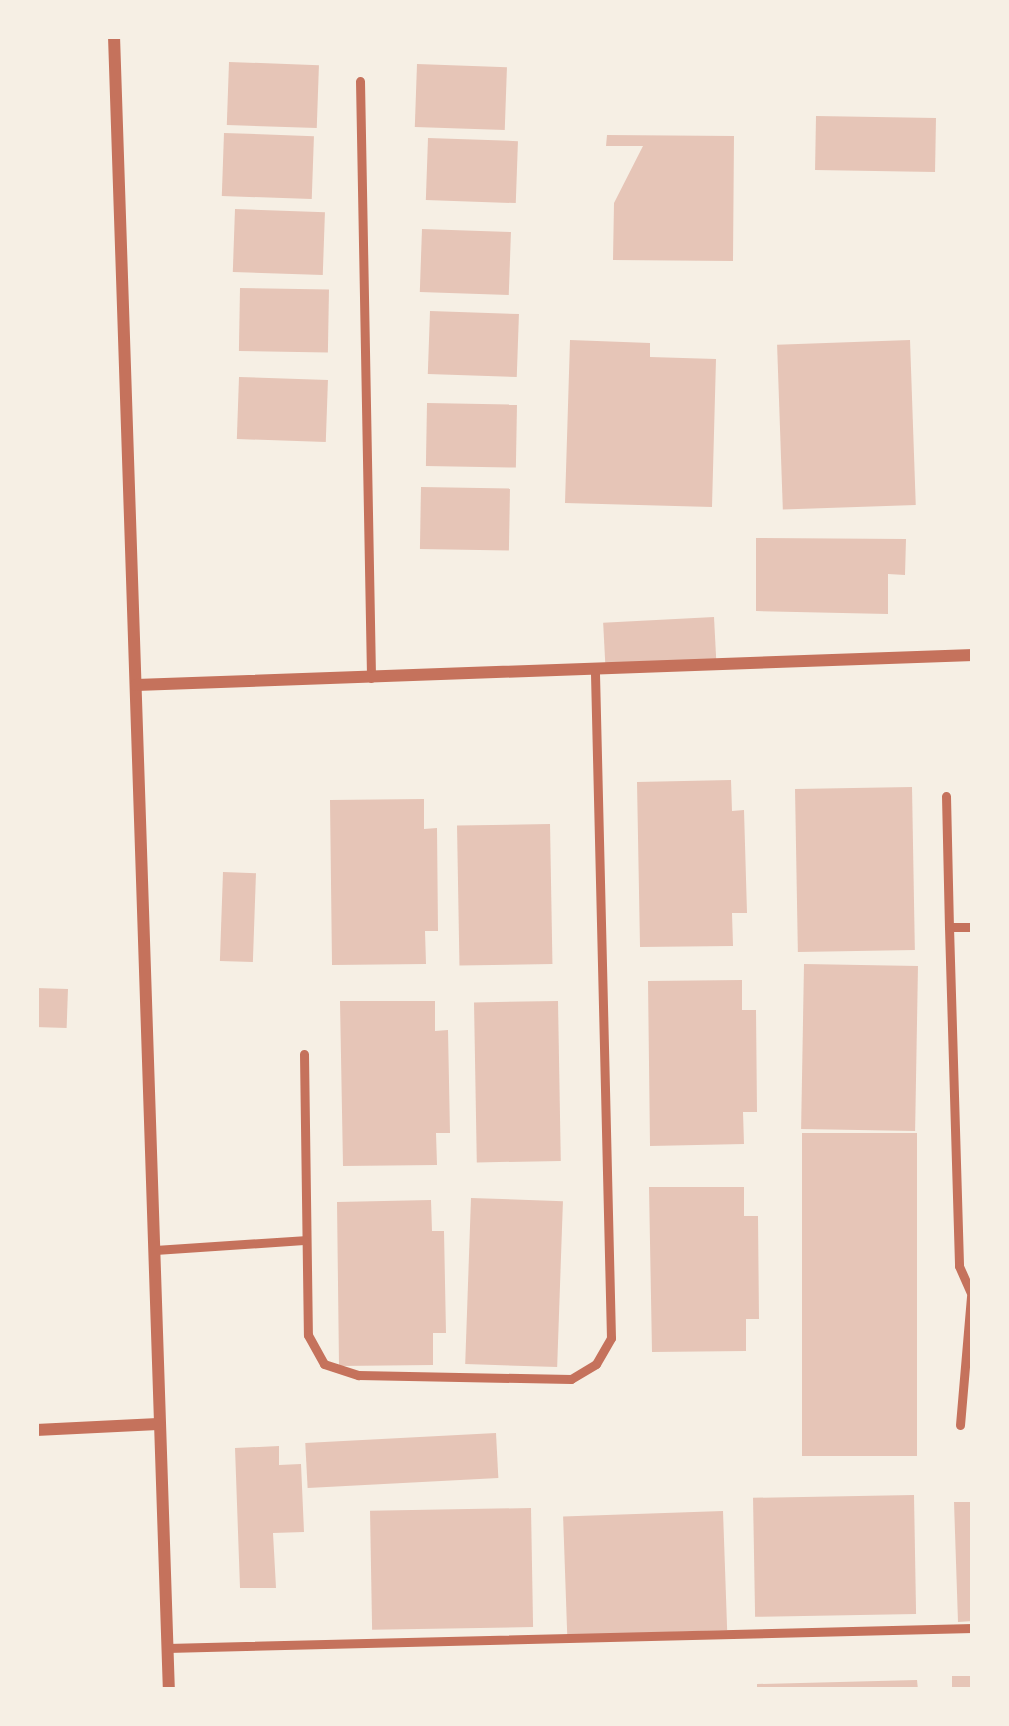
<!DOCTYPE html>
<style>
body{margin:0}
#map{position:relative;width:1009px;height:1726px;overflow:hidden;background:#f6efe4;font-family:"IBM Plex Sans",sans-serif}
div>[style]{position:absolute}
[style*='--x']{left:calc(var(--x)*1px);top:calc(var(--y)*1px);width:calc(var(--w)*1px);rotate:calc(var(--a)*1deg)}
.building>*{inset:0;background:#e6c5b7;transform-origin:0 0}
.service>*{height:9px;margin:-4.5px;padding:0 4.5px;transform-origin:4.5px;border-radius:4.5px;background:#c5725c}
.minor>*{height:12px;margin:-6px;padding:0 6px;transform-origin:6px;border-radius:6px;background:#c5725c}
span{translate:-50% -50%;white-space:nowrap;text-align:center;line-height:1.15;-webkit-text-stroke:9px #f6efe4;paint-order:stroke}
.frame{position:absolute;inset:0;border:39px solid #f6efe4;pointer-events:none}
</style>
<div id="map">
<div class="building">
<i style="left:229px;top:62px;width:90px;height:63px;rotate:2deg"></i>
<i style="left:417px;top:64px;width:90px;height:63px;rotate:2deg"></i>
<i style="left:816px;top:116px;width:120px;height:54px;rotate:1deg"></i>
<i style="left:224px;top:133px;width:90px;height:63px;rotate:2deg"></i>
<i style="clip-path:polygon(607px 135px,734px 136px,733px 261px,613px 260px,614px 203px,643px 146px,606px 146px)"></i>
<i style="left:428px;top:138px;width:90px;height:62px;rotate:2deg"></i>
<i style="left:235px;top:209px;width:90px;height:63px;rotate:2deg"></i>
<i style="left:422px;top:229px;width:89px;height:63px;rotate:2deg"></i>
<i style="left:240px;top:288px;width:89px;height:63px;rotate:1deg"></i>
<i style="left:430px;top:311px;width:89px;height:63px;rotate:2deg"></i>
<i style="clip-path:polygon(570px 340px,650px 343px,650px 357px,716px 359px,712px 507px,565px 503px)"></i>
<i style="left:910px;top:340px;width:165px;height:133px;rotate:88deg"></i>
<i style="left:239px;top:377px;width:89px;height:62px;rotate:2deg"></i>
<i style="left:427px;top:403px;width:90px;height:63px;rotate:1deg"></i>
<i style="left:421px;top:487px;width:89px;height:62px;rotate:1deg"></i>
<i style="clip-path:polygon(756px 538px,906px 539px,905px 575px,888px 574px,888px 614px,756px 611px)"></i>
<i style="left:714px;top:617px;width:42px;height:111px;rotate:87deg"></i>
<i style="clip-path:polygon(731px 780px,732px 811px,744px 810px,747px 913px,732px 913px,733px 946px,640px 947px,637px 782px)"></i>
<i style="left:912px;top:787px;width:163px;height:117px;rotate:89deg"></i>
<i style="clip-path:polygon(424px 799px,424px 829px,437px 828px,438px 931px,425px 931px,426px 964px,332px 965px,330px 800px)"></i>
<i style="left:550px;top:824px;width:140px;height:93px;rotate:89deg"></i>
<i style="left:223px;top:872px;width:33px;height:89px;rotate:2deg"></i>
<i style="left:804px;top:964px;width:114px;height:165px;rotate:1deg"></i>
<i style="clip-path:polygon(742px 980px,742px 1010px,756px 1010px,757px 1112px,743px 1112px,744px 1144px,650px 1146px,648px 981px)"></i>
<i style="left:36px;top:988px;width:32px;height:39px;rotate:2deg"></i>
<i style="clip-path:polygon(340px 1001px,435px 1001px,435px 1031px,448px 1030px,450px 1133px,436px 1133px,437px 1165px,343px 1166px)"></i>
<i style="left:558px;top:1001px;width:160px;height:84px;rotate:89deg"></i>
<i style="left:802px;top:1133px;width:115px;height:323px"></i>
<i style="clip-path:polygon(649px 1187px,744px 1187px,744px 1216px,758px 1216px,759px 1319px,746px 1319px,746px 1351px,652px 1352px)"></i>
<i style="left:471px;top:1198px;width:92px;height:166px;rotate:2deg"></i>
<i style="clip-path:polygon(431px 1200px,432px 1231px,444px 1231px,446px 1333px,433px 1333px,433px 1365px,339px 1366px,337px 1202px)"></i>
<i style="left:496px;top:1433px;width:45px;height:191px;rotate:87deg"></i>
<i style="clip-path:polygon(279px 1446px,279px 1465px,301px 1464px,304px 1532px,273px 1533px,276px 1588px,240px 1588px,235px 1448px)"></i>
<i style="left:914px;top:1495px;width:119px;height:161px;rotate:89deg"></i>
<i style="clip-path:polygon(954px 1502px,973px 1502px,973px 1621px,958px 1622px)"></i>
<i style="left:531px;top:1508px;width:119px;height:161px;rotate:89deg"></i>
<i style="left:723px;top:1511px;width:119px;height:160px;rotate:88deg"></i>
<i style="left:952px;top:1676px;width:21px;height:14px"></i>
<i style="clip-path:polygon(917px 1680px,918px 1690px,757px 1690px,757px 1684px)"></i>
</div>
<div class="service">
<i style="--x:360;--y:81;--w:597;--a:88.94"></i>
<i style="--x:946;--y:796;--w:131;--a:88.7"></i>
<i style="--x:973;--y:927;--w:24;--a:180"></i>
<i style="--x:949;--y:927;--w:339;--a:88.3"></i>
<i style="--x:959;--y:1266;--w:34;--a:66"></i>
<i style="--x:304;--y:1054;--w:281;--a:89.2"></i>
<i style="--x:308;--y:1335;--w:33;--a:61"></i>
<i style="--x:324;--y:1364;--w:36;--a:18"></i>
<i style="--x:358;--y:1375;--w:213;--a:1.1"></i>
<i style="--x:571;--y:1379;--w:29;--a:-31"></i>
<i style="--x:596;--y:1364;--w:30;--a:-60"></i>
<i style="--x:611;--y:1338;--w:666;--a:-91.38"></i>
<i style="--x:155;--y:1250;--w:149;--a:-3.8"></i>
<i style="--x:960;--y:1425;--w:129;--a:-85.1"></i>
<i style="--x:167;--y:1648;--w:806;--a:-1.42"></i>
</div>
<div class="minor">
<i style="--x:114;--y:36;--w:1655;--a:88.1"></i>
<i style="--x:136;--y:685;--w:838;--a:-2.05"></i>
<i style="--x:36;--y:1430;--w:122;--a:-2.8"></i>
</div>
<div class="frame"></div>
</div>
